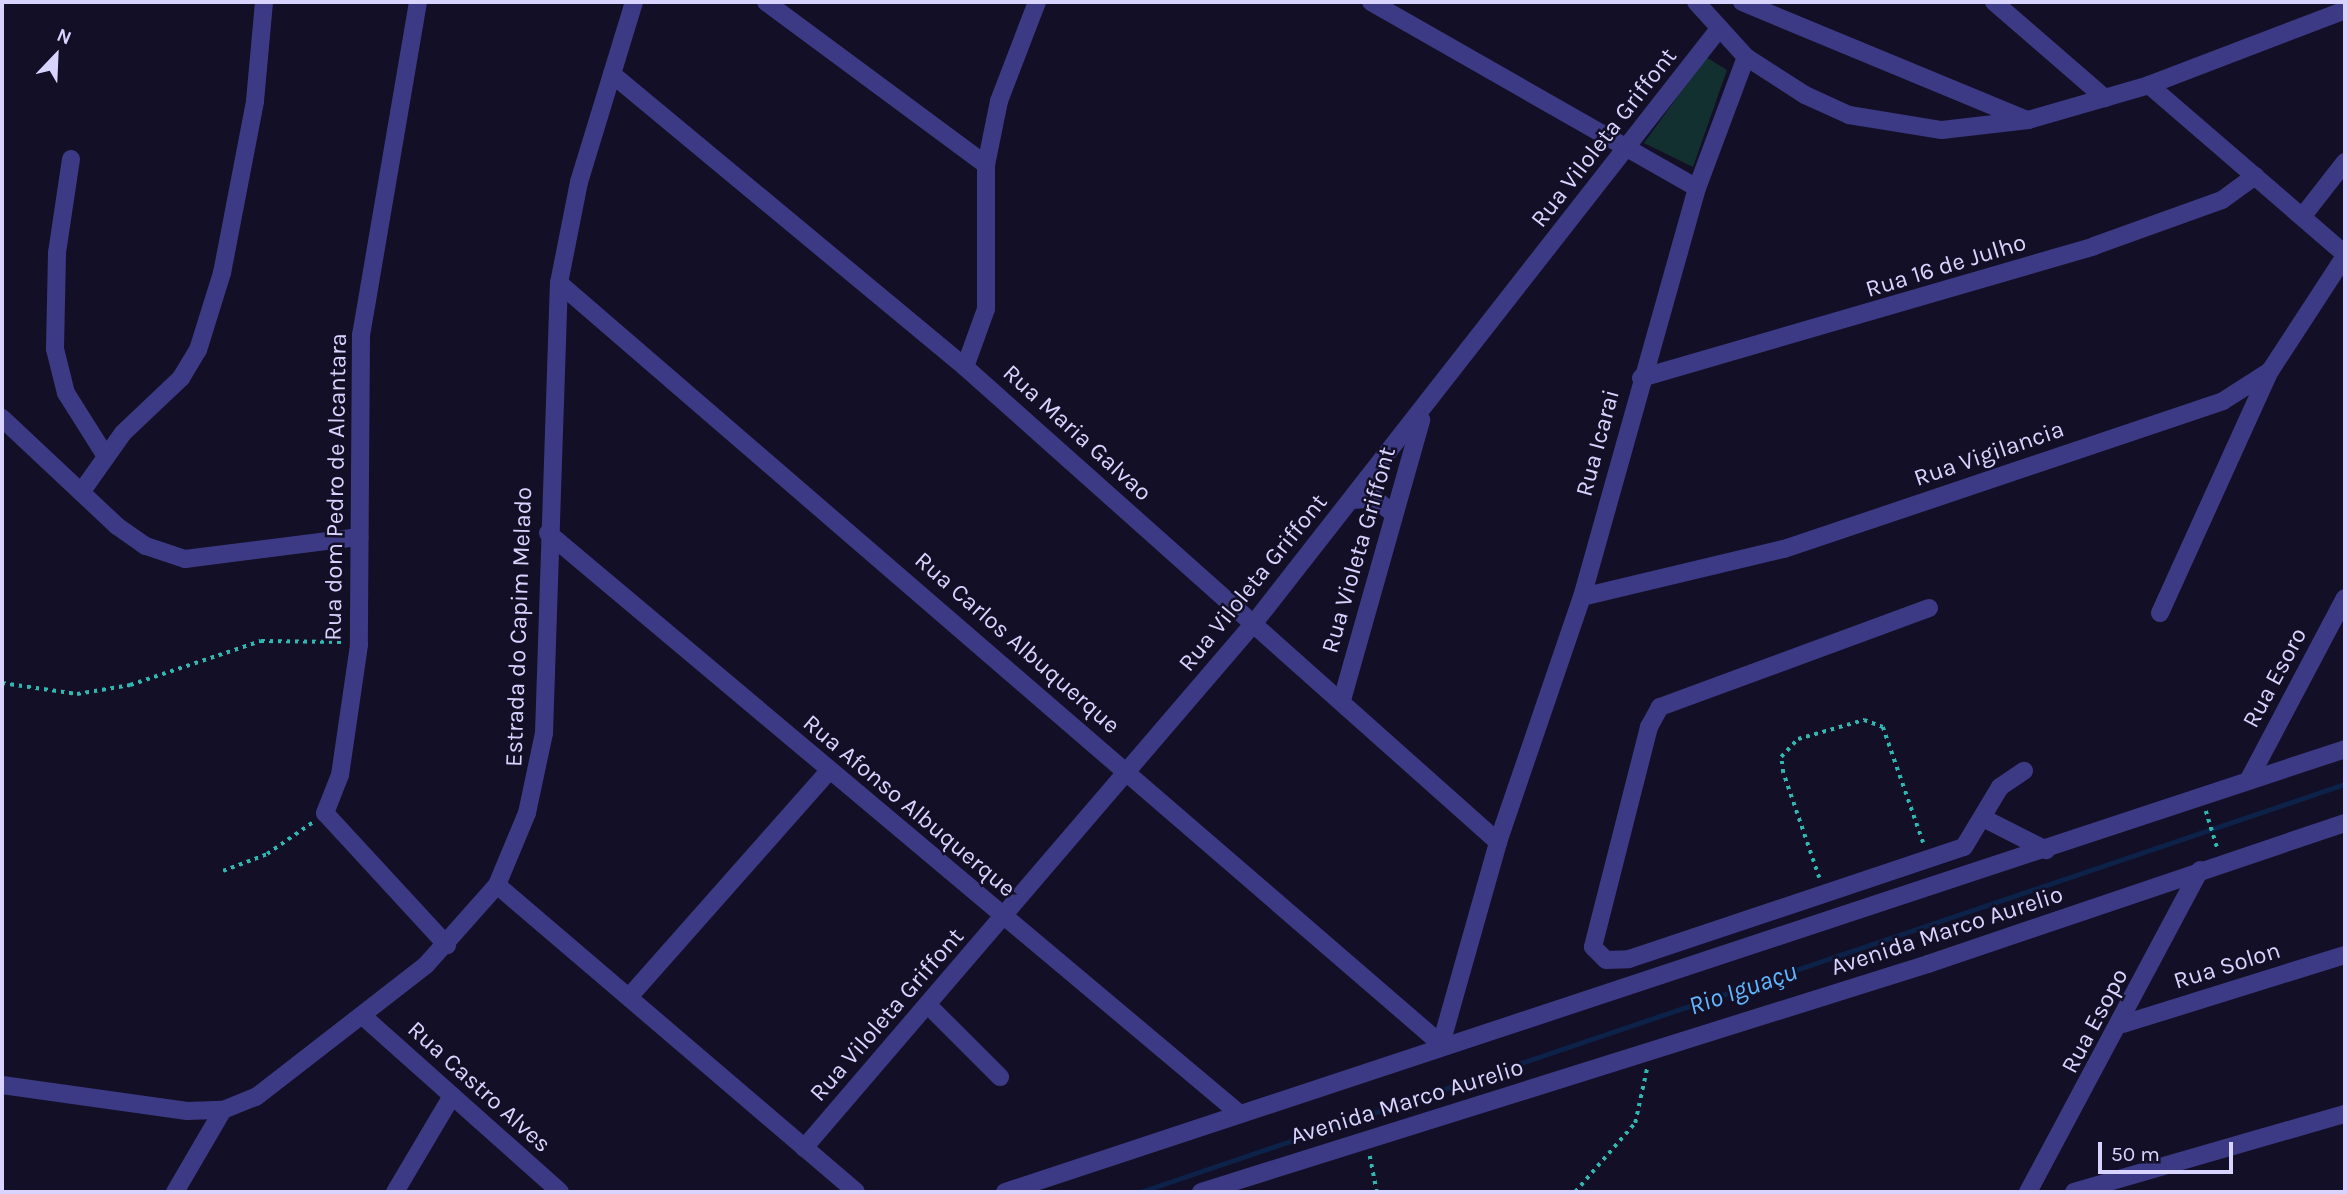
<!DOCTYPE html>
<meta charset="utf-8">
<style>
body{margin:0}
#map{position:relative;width:2347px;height:1194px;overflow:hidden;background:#130f26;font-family:Karla,sans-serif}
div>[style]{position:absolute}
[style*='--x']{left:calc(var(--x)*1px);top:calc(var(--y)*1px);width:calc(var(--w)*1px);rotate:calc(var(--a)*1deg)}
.green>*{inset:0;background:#12302f}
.stream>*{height:5px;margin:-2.5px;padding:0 2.5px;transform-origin:2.5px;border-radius:2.5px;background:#0c2248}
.path>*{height:3.5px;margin-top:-1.75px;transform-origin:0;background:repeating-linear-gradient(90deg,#2fb8b0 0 3.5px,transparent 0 8.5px)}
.minor>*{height:18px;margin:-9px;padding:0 9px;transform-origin:9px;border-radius:9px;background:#3d3a85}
span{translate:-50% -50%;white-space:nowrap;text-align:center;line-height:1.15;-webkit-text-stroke:5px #130f26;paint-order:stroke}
.street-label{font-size:24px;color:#d9d4ff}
.water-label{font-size:26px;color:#62b6ff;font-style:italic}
.frame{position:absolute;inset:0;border:4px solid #d9d4ff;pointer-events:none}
.north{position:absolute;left:21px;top:21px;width:70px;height:70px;-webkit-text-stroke:5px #130f26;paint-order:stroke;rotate:23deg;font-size:19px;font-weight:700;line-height:28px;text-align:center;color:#d9d4ff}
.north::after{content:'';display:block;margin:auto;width:24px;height:32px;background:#d9d4ff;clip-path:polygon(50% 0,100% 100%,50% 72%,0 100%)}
.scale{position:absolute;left:2098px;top:1142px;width:135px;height:32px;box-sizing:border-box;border:4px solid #d9d4ff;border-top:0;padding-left:9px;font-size:21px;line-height:24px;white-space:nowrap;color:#d9d4ff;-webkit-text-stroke:5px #130f26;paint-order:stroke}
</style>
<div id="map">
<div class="green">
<i style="clip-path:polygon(1706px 57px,1727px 70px,1693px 167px,1644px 143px)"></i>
</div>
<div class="stream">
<i style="--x:1140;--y:1192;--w:1272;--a:-18.71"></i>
</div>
<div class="path">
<i style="--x:2;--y:683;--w:76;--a:8.3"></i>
<i style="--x:77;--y:694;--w:54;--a:-9.6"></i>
<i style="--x:130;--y:685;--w:138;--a:-18.6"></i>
<i style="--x:261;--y:641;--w:82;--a:0.7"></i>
<i style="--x:2206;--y:811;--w:38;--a:73"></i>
<i style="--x:223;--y:871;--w:47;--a:-21.1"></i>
<i style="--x:267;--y:854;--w:55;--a:-34.6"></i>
<i style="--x:1819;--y:878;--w:111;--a:-108.9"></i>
<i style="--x:1783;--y:773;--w:16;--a:-97"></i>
<i style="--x:1781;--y:757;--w:25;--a:-47"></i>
<i style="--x:1798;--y:739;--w:69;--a:-16.1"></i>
<i style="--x:1864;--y:720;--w:20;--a:20"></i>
<i style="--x:1883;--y:727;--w:125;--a:70.8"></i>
<i style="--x:1370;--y:1156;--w:37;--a:79"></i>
<i style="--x:1575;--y:1192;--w:91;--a:-49"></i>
<i style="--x:1635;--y:1123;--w:56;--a:-77.7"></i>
</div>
<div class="minor">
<i style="--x:418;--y:2;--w:337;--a:99.7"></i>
<i style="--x:361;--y:334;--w:311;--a:90.4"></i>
<i style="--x:359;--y:645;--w:131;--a:98.3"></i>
<i style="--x:340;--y:775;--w:41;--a:111.5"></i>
<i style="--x:325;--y:813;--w:180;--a:47.3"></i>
<i style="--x:766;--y:2;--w:274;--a:36.5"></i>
<i style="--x:1371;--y:2;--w:375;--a:29.7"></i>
<i style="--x:1696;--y:2;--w:74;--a:47.7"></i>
<i style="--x:1746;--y:57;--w:70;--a:32.8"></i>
<i style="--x:1805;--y:95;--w:48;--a:24.4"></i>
<i style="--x:1849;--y:115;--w:94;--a:9.2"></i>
<i style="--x:1942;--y:130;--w:87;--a:-6.6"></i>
<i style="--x:2028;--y:120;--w:126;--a:-16.1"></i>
<i style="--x:2149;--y:85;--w:210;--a:-20.9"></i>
<i style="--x:1742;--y:2;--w:308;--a:22.5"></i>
<i style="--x:1994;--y:2;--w:147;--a:40.9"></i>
<i style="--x:612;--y:74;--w:459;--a:39.7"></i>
<i style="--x:965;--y:367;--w:714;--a:41.71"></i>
<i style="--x:2149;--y:85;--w:259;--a:40.8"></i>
<i style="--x:71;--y:159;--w:95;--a:98.5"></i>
<i style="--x:57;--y:253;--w:96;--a:91.2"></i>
<i style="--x:55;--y:349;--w:45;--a:76"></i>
<i style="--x:66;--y:393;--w:73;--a:57.8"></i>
<i style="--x:2302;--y:217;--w:70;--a:-52"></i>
<i style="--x:559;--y:283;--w:1165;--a:40.79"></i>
<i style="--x:1441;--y:1044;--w:210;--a:-74.2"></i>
<i style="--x:1498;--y:842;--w:259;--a:-71.1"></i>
<i style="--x:1582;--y:597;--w:425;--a:-74.3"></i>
<i style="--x:1697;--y:188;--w:140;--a:-69.5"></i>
<i style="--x:965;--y:367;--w:62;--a:-70.1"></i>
<i style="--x:986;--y:309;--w:144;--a:-90"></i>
<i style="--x:986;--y:165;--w:65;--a:-78.5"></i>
<i style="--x:999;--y:101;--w:106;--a:-69"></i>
<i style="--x:1641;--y:378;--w:472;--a:-16.2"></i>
<i style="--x:2094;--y:246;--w:136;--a:-19.8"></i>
<i style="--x:2222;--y:200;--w:41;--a:-36"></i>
<i style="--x:2;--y:418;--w:158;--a:43.2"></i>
<i style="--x:117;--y:526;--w:35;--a:35"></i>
<i style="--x:146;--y:546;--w:41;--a:18.4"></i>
<i style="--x:185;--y:559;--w:176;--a:-7.2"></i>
<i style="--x:82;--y:491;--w:71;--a:-54.7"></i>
<i style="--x:123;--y:433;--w:80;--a:-43.5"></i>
<i style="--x:181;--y:378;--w:33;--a:-59"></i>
<i style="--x:198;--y:350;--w:81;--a:-72.7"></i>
<i style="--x:222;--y:273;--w:175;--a:-79.1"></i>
<i style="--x:255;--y:101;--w:99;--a:-84.8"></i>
<i style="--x:1353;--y:500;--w:21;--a:-5"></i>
<i style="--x:1374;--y:498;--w:26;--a:39"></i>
<i style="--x:548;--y:533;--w:904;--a:40.02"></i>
<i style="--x:1582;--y:597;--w:208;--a:-13.4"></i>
<i style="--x:1784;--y:549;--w:463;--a:-18.6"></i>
<i style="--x:2223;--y:401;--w:56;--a:-32.6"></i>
<i style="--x:2270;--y:371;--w:137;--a:-56.9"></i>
<i style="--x:1929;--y:608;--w:287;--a:159.8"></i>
<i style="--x:1660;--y:707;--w:23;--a:119"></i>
<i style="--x:1649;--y:727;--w:227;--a:104.3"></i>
<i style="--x:1593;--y:947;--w:18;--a:45"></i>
<i style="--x:1606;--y:960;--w:23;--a:-2"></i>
<i style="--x:1629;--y:959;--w:353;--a:-18.5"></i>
<i style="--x:1964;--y:847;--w:70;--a:-59"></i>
<i style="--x:2000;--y:787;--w:29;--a:-34"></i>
<i style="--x:2160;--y:613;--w:266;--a:-65.6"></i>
<i style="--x:1342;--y:700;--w:291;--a:-74.2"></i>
<i style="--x:2248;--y:781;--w:207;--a:-62.1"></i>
<i style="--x:1983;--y:818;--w:71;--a:26.9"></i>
<i style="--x:497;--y:885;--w:472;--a:40.5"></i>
<i style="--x:629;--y:997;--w:303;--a:-48.5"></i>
<i style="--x:928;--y:1005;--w:102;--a:45"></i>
<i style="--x:365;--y:1018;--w:261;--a:41.7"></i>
<i style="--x:2123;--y:1024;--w:232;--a:-17.3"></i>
<i style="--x:2;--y:1085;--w:187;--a:8"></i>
<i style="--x:187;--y:1111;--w:36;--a:-2"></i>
<i style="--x:223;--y:1110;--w:35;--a:-22"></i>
<i style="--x:256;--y:1097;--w:215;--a:-37.8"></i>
<i style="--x:426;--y:965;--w:107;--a:-48.4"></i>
<i style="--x:497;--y:885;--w:78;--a:-67.4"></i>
<i style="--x:527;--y:813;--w:82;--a:-78"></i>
<i style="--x:544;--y:733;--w:450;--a:-88.1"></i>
<i style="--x:559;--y:283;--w:103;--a:-78.8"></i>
<i style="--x:579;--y:182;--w:188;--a:-73"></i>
<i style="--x:804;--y:1148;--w:691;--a:-49.4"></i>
<i style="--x:1254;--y:623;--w:753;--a:-51.96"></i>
<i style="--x:175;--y:1192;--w:95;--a:-59.7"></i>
<i style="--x:395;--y:1192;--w:112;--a:-59.3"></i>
<i style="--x:1005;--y:1192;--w:1411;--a:-18.29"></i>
<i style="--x:1201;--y:1192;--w:762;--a:-17.41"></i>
<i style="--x:1928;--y:964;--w:440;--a:-18.7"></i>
<i style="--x:2028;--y:1192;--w:365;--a:-61.9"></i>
<i style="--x:2074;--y:1192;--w:282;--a:-16.1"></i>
</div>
<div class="street-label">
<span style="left:1604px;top:138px;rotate:-52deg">Rua Viloleta Griffont</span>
<span style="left:1946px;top:266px;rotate:-17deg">Rua 16 de Julho</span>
<span style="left:1077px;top:433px;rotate:42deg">Rua Maria Galvao</span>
<span style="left:1598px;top:443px;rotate:-75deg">Rua Icarai</span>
<span style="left:1989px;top:454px;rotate:-19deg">Rua Vigilancia</span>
<span style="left:336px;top:487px;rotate:-89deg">Rua dom Pedro de Alcantara</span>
<span style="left:1359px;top:550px;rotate:-74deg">Rua Violeta Griffont</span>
<span style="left:1253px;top:583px;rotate:-51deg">Rua Viloleta Griffont</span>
<span style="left:519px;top:627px;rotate:-88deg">Estrada do Capim Melado</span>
<span style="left:1017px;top:643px;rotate:41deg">Rua Carlos Albuquerque</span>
<span style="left:2275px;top:678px;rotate:-62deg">Rua Esoro</span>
<span style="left:909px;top:806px;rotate:40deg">Rua Afonso Albuquerque</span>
<span style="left:1947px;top:931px;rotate:-18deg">Avenida Marco Aurelio</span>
<span style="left:2227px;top:966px;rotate:-17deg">Rua Solon</span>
<span style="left:887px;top:1015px;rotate:-49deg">Rua Viloleta Griffont</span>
<span style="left:2095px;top:1021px;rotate:-62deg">Rua Esopo</span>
<span style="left:479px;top:1087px;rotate:42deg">Rua Castro Alves</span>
<span style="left:1407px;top:1102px;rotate:-17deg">Avenida Marco Aurelio</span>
</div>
<div class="water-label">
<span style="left:1743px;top:989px;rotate:-19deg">Rio Iguaçu</span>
</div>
<div class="frame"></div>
<div class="north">N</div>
<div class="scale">50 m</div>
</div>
